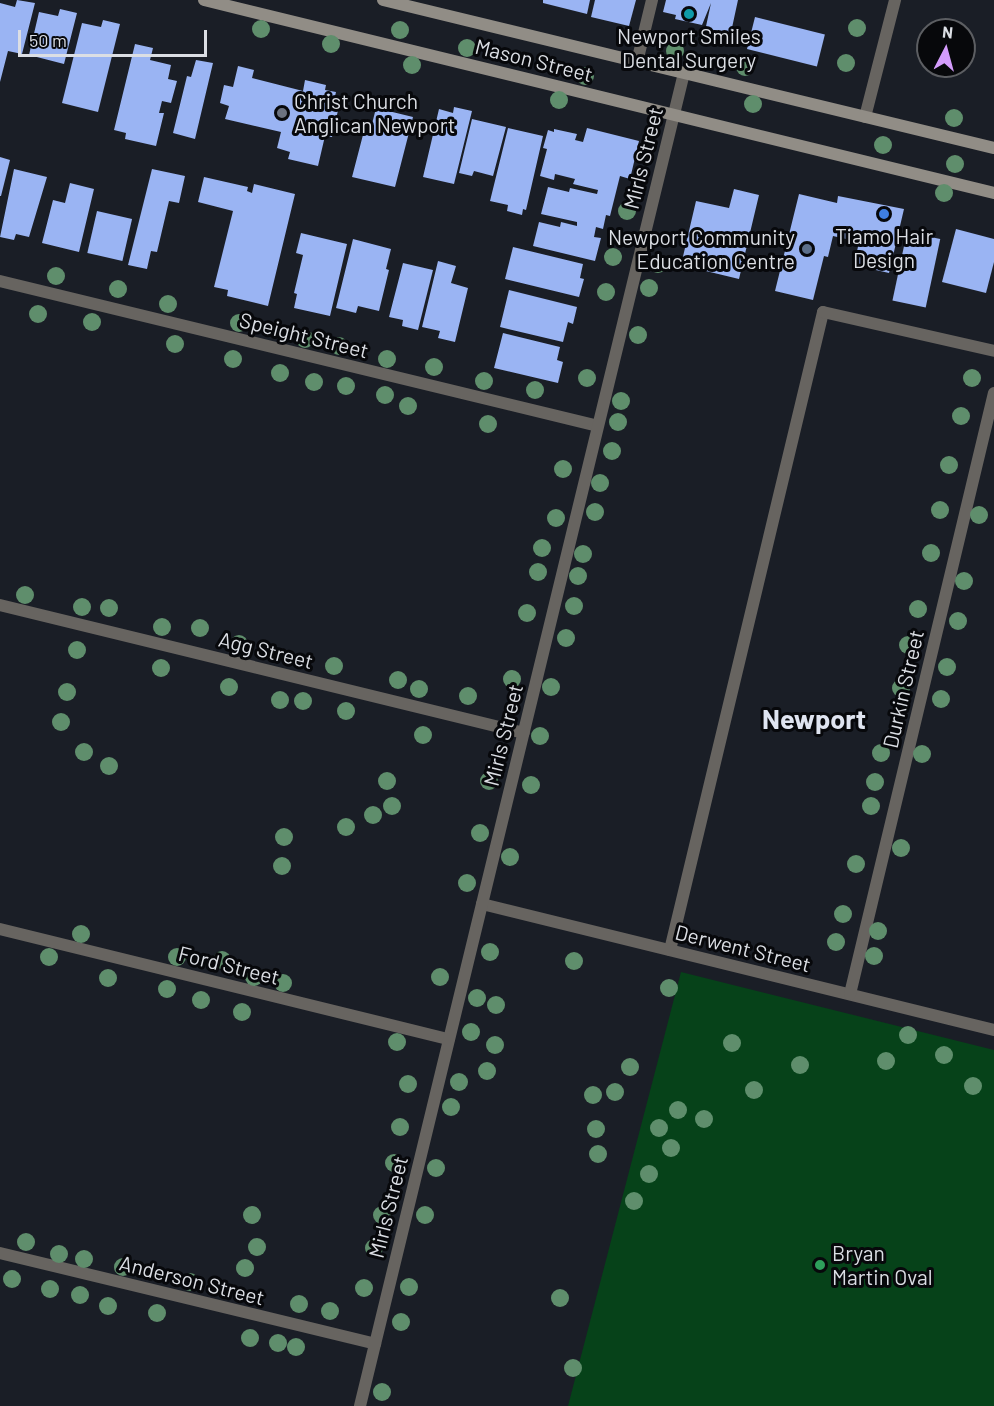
<!DOCTYPE html>
<style>
body{margin:0}
#map{position:relative;width:994px;height:1406px;overflow:hidden;background:#1a1e26;font-family:Barlow,sans-serif}
div>[style]{position:absolute}
[style*='--x']{left:calc(var(--x)*1px);top:calc(var(--y)*1px);width:calc(var(--w)*1px);rotate:calc(var(--a)*1deg)}
.green>*{inset:0;background:#064219}
.building>*{inset:0;background:#9ab4f3;transform-origin:0 0}
.lane>*{height:12px;margin:-6px;padding:0 6px;transform-origin:6px;border-radius:6px;background:#676460}
.street>*{height:12px;margin:-6px;padding:0 6px;transform-origin:6px;border-radius:6px;background:#676460}
.secondary>*{height:12px;margin:-6px;padding:0 6px;transform-origin:6px;border-radius:6px;background:#918d86}
.trees>*{width:18px;height:18px;margin:-9px;border-radius:50%;background:#5f8e6c}
.dots>*{width:16px;height:16px;translate:-50% -50%;box-sizing:border-box;border:3px solid #07080b;border-radius:50%}
span{translate:-50% -50%;white-space:nowrap;text-align:center;line-height:1.15;-webkit-text-stroke:6px #07080b;paint-order:stroke}
.poi-label{font-size:21px;color:#dbdee4}
.left{translate:0 -50%;text-align:left}
.right{translate:-100% -50%;text-align:right}
.street-label{font-size:21px;color:#dbdee4}
.district-label{font-size:27px;color:#dfe4f0;font-weight:700}
.north{position:absolute;left:916px;top:18px;width:60px;height:60px;box-sizing:border-box;background:#07080b;border:2px solid #5c5e62;border-radius:50%;rotate:6deg;font-size:16px;font-weight:700;line-height:24px;text-align:center;color:#dbdee4}
.north::after{content:'';display:block;margin:auto;width:21px;height:27px;background:#d49cfc;clip-path:polygon(50% 0,100% 100%,50% 72%,0 100%)}
.scale{position:absolute;left:18px;top:30px;width:189px;height:27px;box-sizing:border-box;border:3px solid #dbdee4;border-top:0;padding-left:8px;font-size:18px;line-height:21px;white-space:nowrap;color:#dbdee4;-webkit-text-stroke:4px #07080b;paint-order:stroke}
</style>
<div id="map">
<div class="green">
<i style="clip-path:polygon(681px 972px,994px 1050px,994px 1406px,568px 1406px)"></i>
</div>
<div class="building">
<i style="clip-path:polygon(17px 0,35px 3px,22px 54px,8px 51px,0 82px,0 3px,15px 7px)"></i>
<i style="clip-path:polygon(543px 0,590px 0,587px 14px,543px 3px)"></i>
<i style="clip-path:polygon(595px 0,636px 0,629px 26px,591px 17px)"></i>
<i style="clip-path:polygon(666px 0,738px 0,730px 37px,705px 31px,711px 3px,702px 25px,675px 19px,676px 15px,663px 12px)"></i>
<i style="clip-path:polygon(60px 9px,77px 13px,64px 64px,29px 55px,39px 12px,58px 16px)"></i>
<i style="left:755px;top:17px;width:72px;height:33px;rotate:14deg"></i>
<i style="clip-path:polygon(103px 20px,120px 24px,98px 112px,62px 103px,82px 23px,101px 27px)"></i>
<i style="clip-path:polygon(135px 44px,153px 48px,150px 60px,171px 65px,168px 79px,177px 81px,171px 103px,162px 101px,159px 113px,164px 113px,156px 146px,125px 139px,126px 133px,114px 130px)"></i>
<i style="clip-path:polygon(196px 60px,213px 63px,195px 139px,173px 133px,187px 76px,191px 77px)"></i>
<i style="clip-path:polygon(238px 66px,254px 70px,252px 78px,303px 91px,305px 80px,326px 85px,325px 90px,336px 92px,333px 105px,339px 106px,332px 137px,325px 136px,318px 166px,288px 159px,290px 152px,277px 148px,281px 132px,225px 119px,229px 106px,220px 103px,224px 85px,233px 87px)"></i>
<i style="clip-path:polygon(454px 107px,472px 111px,454px 184px,423px 177px,439px 109px,453px 113px)"></i>
<i style="clip-path:polygon(376px 108px,413px 117px,395px 187px,352px 177px,364px 131px,370px 132px)"></i>
<i style="clip-path:polygon(472px 119px,506px 127px,493px 176px,474px 171px,472px 176px,459px 173px)"></i>
<i style="clip-path:polygon(508px 128px,543px 136px,526px 210px,523px 209px,522px 215px,507px 211px,508px 205px,490px 201px)"></i>
<i style="clip-path:polygon(587px 128px,639px 141px,630px 179px,620px 176px,610px 216px,606px 215px,603px 229px,596px 227px,594px 237px,601px 238px,595px 261px,533px 246px,539px 222px,560px 227px,561px 222px,577px 226px,577px 222px,541px 214px,548px 187px,569px 192px,570px 188px,597px 194px,598px 190px,573px 184px,575px 179px,555px 174px,554px 180px,540px 176px,547px 149px,543px 148px,548px 130px,554px 132px,554px 129px,577px 134px,575px 140px,583px 142px)"></i>
<i style="clip-path:polygon(0 157px,10px 160px,1px 196px,0 196px)"></i>
<i style="clip-path:polygon(14px 169px,47px 177px,29px 237px,16px 234px,14px 240px,0 237px)"></i>
<i style="clip-path:polygon(152px 169px,185px 176px,179px 203px,169px 201px,157px 252px,151px 251px,147px 269px,128px 265px)"></i>
<i style="clip-path:polygon(204px 177px,248px 187px,247px 191px,252px 193px,254px 184px,295px 194px,268px 306px,227px 296px,228px 290px,214px 287px,233px 211px,198px 202px)"></i>
<i style="clip-path:polygon(70px 183px,94px 189px,79px 252px,42px 243px,53px 200px,65px 203px)"></i>
<i style="clip-path:polygon(734px 189px,759px 195px,739px 279px,681px 265px,696px 201px,729px 208px)"></i>
<i style="clip-path:polygon(799px 194px,837px 203px,838px 196px,904px 209px,889px 273px,854px 265px,859px 242px,833px 236px,828px 257px,824px 256px,813px 300px,775px 291px)"></i>
<i style="left:97px;top:211px;width:36px;height:43px;rotate:13deg"></i>
<i style="clip-path:polygon(956px 229px,994px 239px,994px 262px,986px 293px,942px 282px)"></i>
<i style="left:907px;top:232px;width:34px;height:70px;rotate:12deg"></i>
<i style="clip-path:polygon(301px 233px,347px 244px,330px 316px,294px 308px,297px 294px,294px 293px,303px 255px,296px 253px)"></i>
<i style="clip-path:polygon(353px 239px,391px 249px,386px 269px,389px 270px,379px 311px,358px 306px,356px 313px,336px 308px)"></i>
<i style="clip-path:polygon(513px 247px,583px 264px,580px 278px,584px 279px,579px 297px,505px 279px)"></i>
<i style="clip-path:polygon(438px 261px,456px 266px,451px 283px,468px 288px,455px 342px,438px 338px,440px 331px,422px 327px)"></i>
<i style="clip-path:polygon(403px 263px,433px 270px,418px 330px,402px 326px,403px 320px,389px 317px)"></i>
<i style="clip-path:polygon(509px 290px,577px 307px,573px 324px,568px 322px,563px 342px,500px 327px)"></i>
<i style="clip-path:polygon(503px 333px,560px 347px,557px 360px,563px 362px,558px 383px,494px 368px)"></i>
</div>
<div class="lane">
<i style="--x:637;--y:62;--w:64;--a:-76.4"></i>
<i style="--x:670;--y:950;--w:656;--a:-76.51"></i>
<i style="--x:823;--y:312;--w:175;--a:12.8"></i>
</div>
<div class="street">
<i style="--x:865;--y:117;--w:121;--a:-75.6"></i>
<i style="--x:0;--y:281;--w:615;--a:13.63"></i>
<i style="--x:0;--y:605;--w:539;--a:13.73"></i>
<i style="--x:482;--y:904;--w:527;--a:13.83"></i>
<i style="--x:0;--y:929;--w:462;--a:13.8"></i>
<i style="--x:850;--y:994;--w:618;--a:-76.53"></i>
<i style="--x:0;--y:1253;--w:386;--a:13.6"></i>
<i style="--x:360;--y:1406;--w:1372;--a:-76.34"></i>
</div>
<div class="secondary">
<i style="--x:204;--y:0;--w:813;--a:13.73"></i>
<i style="--x:383;--y:0;--w:629;--a:13.62"></i>
</div>
<div class="trees">
<i style="left:857px;top:28px"></i>
<i style="left:261px;top:29px"></i>
<i style="left:400px;top:30px"></i>
<i style="left:331px;top:44px"></i>
<i style="left:467px;top:48px"></i>
<i style="left:675px;top:51px"></i>
<i style="left:846px;top:63px"></i>
<i style="left:412px;top:65px"></i>
<i style="left:745px;top:67px"></i>
<i style="left:585px;top:76px"></i>
<i style="left:559px;top:100px"></i>
<i style="left:753px;top:104px"></i>
<i style="left:954px;top:118px"></i>
<i style="left:883px;top:145px"></i>
<i style="left:955px;top:164px"></i>
<i style="left:944px;top:193px"></i>
<i style="left:627px;top:211px"></i>
<i style="left:613px;top:257px"></i>
<i style="left:658px;top:264px"></i>
<i style="left:56px;top:276px"></i>
<i style="left:649px;top:288px"></i>
<i style="left:118px;top:289px"></i>
<i style="left:606px;top:292px"></i>
<i style="left:168px;top:304px"></i>
<i style="left:38px;top:314px"></i>
<i style="left:92px;top:322px"></i>
<i style="left:239px;top:323px"></i>
<i style="left:638px;top:335px"></i>
<i style="left:305px;top:339px"></i>
<i style="left:175px;top:344px"></i>
<i style="left:339px;top:346px"></i>
<i style="left:233px;top:359px"></i>
<i style="left:387px;top:359px"></i>
<i style="left:434px;top:367px"></i>
<i style="left:280px;top:373px"></i>
<i style="left:587px;top:378px"></i>
<i style="left:972px;top:378px"></i>
<i style="left:484px;top:381px"></i>
<i style="left:314px;top:382px"></i>
<i style="left:346px;top:386px"></i>
<i style="left:535px;top:390px"></i>
<i style="left:385px;top:395px"></i>
<i style="left:621px;top:401px"></i>
<i style="left:408px;top:406px"></i>
<i style="left:961px;top:416px"></i>
<i style="left:618px;top:422px"></i>
<i style="left:488px;top:424px"></i>
<i style="left:612px;top:451px"></i>
<i style="left:949px;top:465px"></i>
<i style="left:563px;top:469px"></i>
<i style="left:600px;top:483px"></i>
<i style="left:940px;top:510px"></i>
<i style="left:595px;top:512px"></i>
<i style="left:979px;top:515px"></i>
<i style="left:556px;top:518px"></i>
<i style="left:542px;top:548px"></i>
<i style="left:931px;top:553px"></i>
<i style="left:583px;top:554px"></i>
<i style="left:538px;top:572px"></i>
<i style="left:578px;top:576px"></i>
<i style="left:964px;top:581px"></i>
<i style="left:25px;top:595px"></i>
<i style="left:574px;top:606px"></i>
<i style="left:82px;top:607px"></i>
<i style="left:109px;top:608px"></i>
<i style="left:918px;top:609px"></i>
<i style="left:527px;top:613px"></i>
<i style="left:958px;top:621px"></i>
<i style="left:162px;top:627px"></i>
<i style="left:200px;top:628px"></i>
<i style="left:566px;top:638px"></i>
<i style="left:239px;top:644px"></i>
<i style="left:908px;top:645px"></i>
<i style="left:77px;top:650px"></i>
<i style="left:334px;top:666px"></i>
<i style="left:947px;top:667px"></i>
<i style="left:161px;top:668px"></i>
<i style="left:512px;top:679px"></i>
<i style="left:398px;top:680px"></i>
<i style="left:229px;top:687px"></i>
<i style="left:551px;top:687px"></i>
<i style="left:901px;top:688px"></i>
<i style="left:419px;top:689px"></i>
<i style="left:67px;top:692px"></i>
<i style="left:468px;top:696px"></i>
<i style="left:941px;top:699px"></i>
<i style="left:280px;top:700px"></i>
<i style="left:303px;top:701px"></i>
<i style="left:346px;top:711px"></i>
<i style="left:61px;top:722px"></i>
<i style="left:423px;top:735px"></i>
<i style="left:540px;top:736px"></i>
<i style="left:84px;top:752px"></i>
<i style="left:881px;top:753px"></i>
<i style="left:922px;top:754px"></i>
<i style="left:109px;top:766px"></i>
<i style="left:387px;top:781px"></i>
<i style="left:489px;top:781px"></i>
<i style="left:875px;top:782px"></i>
<i style="left:531px;top:785px"></i>
<i style="left:392px;top:806px"></i>
<i style="left:871px;top:806px"></i>
<i style="left:373px;top:815px"></i>
<i style="left:346px;top:827px"></i>
<i style="left:480px;top:833px"></i>
<i style="left:284px;top:837px"></i>
<i style="left:901px;top:848px"></i>
<i style="left:510px;top:857px"></i>
<i style="left:856px;top:864px"></i>
<i style="left:282px;top:866px"></i>
<i style="left:467px;top:883px"></i>
<i style="left:843px;top:914px"></i>
<i style="left:878px;top:931px"></i>
<i style="left:81px;top:934px"></i>
<i style="left:836px;top:942px"></i>
<i style="left:490px;top:952px"></i>
<i style="left:874px;top:956px"></i>
<i style="left:49px;top:957px"></i>
<i style="left:177px;top:957px"></i>
<i style="left:222px;top:960px"></i>
<i style="left:574px;top:961px"></i>
<i style="left:254px;top:977px"></i>
<i style="left:440px;top:977px"></i>
<i style="left:108px;top:978px"></i>
<i style="left:283px;top:983px"></i>
<i style="left:669px;top:988px"></i>
<i style="left:167px;top:989px"></i>
<i style="left:477px;top:998px"></i>
<i style="left:201px;top:1000px"></i>
<i style="left:496px;top:1005px"></i>
<i style="left:242px;top:1012px"></i>
<i style="left:471px;top:1032px"></i>
<i style="left:908px;top:1035px"></i>
<i style="left:397px;top:1042px"></i>
<i style="left:732px;top:1043px"></i>
<i style="left:495px;top:1045px"></i>
<i style="left:944px;top:1055px"></i>
<i style="left:886px;top:1061px"></i>
<i style="left:800px;top:1065px"></i>
<i style="left:630px;top:1067px"></i>
<i style="left:487px;top:1071px"></i>
<i style="left:459px;top:1082px"></i>
<i style="left:408px;top:1084px"></i>
<i style="left:973px;top:1086px"></i>
<i style="left:754px;top:1090px"></i>
<i style="left:615px;top:1092px"></i>
<i style="left:593px;top:1095px"></i>
<i style="left:451px;top:1107px"></i>
<i style="left:678px;top:1110px"></i>
<i style="left:704px;top:1119px"></i>
<i style="left:400px;top:1127px"></i>
<i style="left:659px;top:1128px"></i>
<i style="left:596px;top:1129px"></i>
<i style="left:671px;top:1148px"></i>
<i style="left:598px;top:1154px"></i>
<i style="left:394px;top:1163px"></i>
<i style="left:436px;top:1168px"></i>
<i style="left:649px;top:1174px"></i>
<i style="left:634px;top:1201px"></i>
<i style="left:252px;top:1215px"></i>
<i style="left:382px;top:1215px"></i>
<i style="left:425px;top:1215px"></i>
<i style="left:26px;top:1242px"></i>
<i style="left:257px;top:1247px"></i>
<i style="left:374px;top:1248px"></i>
<i style="left:59px;top:1254px"></i>
<i style="left:84px;top:1259px"></i>
<i style="left:123px;top:1267px"></i>
<i style="left:245px;top:1268px"></i>
<i style="left:12px;top:1279px"></i>
<i style="left:190px;top:1282px"></i>
<i style="left:409px;top:1287px"></i>
<i style="left:364px;top:1288px"></i>
<i style="left:50px;top:1289px"></i>
<i style="left:80px;top:1295px"></i>
<i style="left:560px;top:1298px"></i>
<i style="left:299px;top:1304px"></i>
<i style="left:108px;top:1306px"></i>
<i style="left:330px;top:1311px"></i>
<i style="left:157px;top:1313px"></i>
<i style="left:401px;top:1322px"></i>
<i style="left:250px;top:1338px"></i>
<i style="left:278px;top:1343px"></i>
<i style="left:296px;top:1347px"></i>
<i style="left:573px;top:1368px"></i>
<i style="left:382px;top:1392px"></i>
</div>
<div class="dots">
<i style="left:689px;top:14px;background:#0f9aa8"></i>
<i style="left:282px;top:113px;background:#6b7280"></i>
<i style="left:884px;top:214px;background:#3f7fe0"></i>
<i style="left:807px;top:249px;background:#5c6f8a"></i>
<i style="left:820px;top:1265px;background:#2e9e5b"></i>
</div>
<div class="poi-label">
<span style="left:689px;top:48px">Newport Smiles<br>Dental Surgery</span>
<span class="left" style="left:294px;top:113px">Christ Church<br>Anglican Newport</span>
<span style="left:884px;top:248px">Tiamo Hair<br>Design</span>
<span class="right" style="left:795px;top:249px">Newport Community<br>Education Centre</span>
<span class="left" style="left:832px;top:1265px">Bryan<br>Martin Oval</span>
</div>
<div class="street-label">
<span style="left:534px;top:60px;rotate:14deg">Mason Street</span>
<span style="left:643px;top:158px;rotate:-76deg">Mirls Street</span>
<span style="left:304px;top:335px;rotate:14deg">Speight Street</span>
<span style="left:266px;top:650px;rotate:14deg">Agg Street</span>
<span style="left:903px;top:689px;rotate:-77deg">Durkin Street</span>
<span style="left:503px;top:735px;rotate:-76deg">Mirls Street</span>
<span style="left:743px;top:948px;rotate:14deg">Derwent Street</span>
<span style="left:229px;top:965px;rotate:14deg">Ford Street</span>
<span style="left:388px;top:1207px;rotate:-76deg">Mirls Street</span>
<span style="left:192px;top:1280px;rotate:14deg">Anderson Street</span>
</div>
<div class="district-label">
<span style="left:814px;top:719px">Newport</span>
</div>
<div class="north">N</div>
<div class="scale">50 m</div>
</div>
